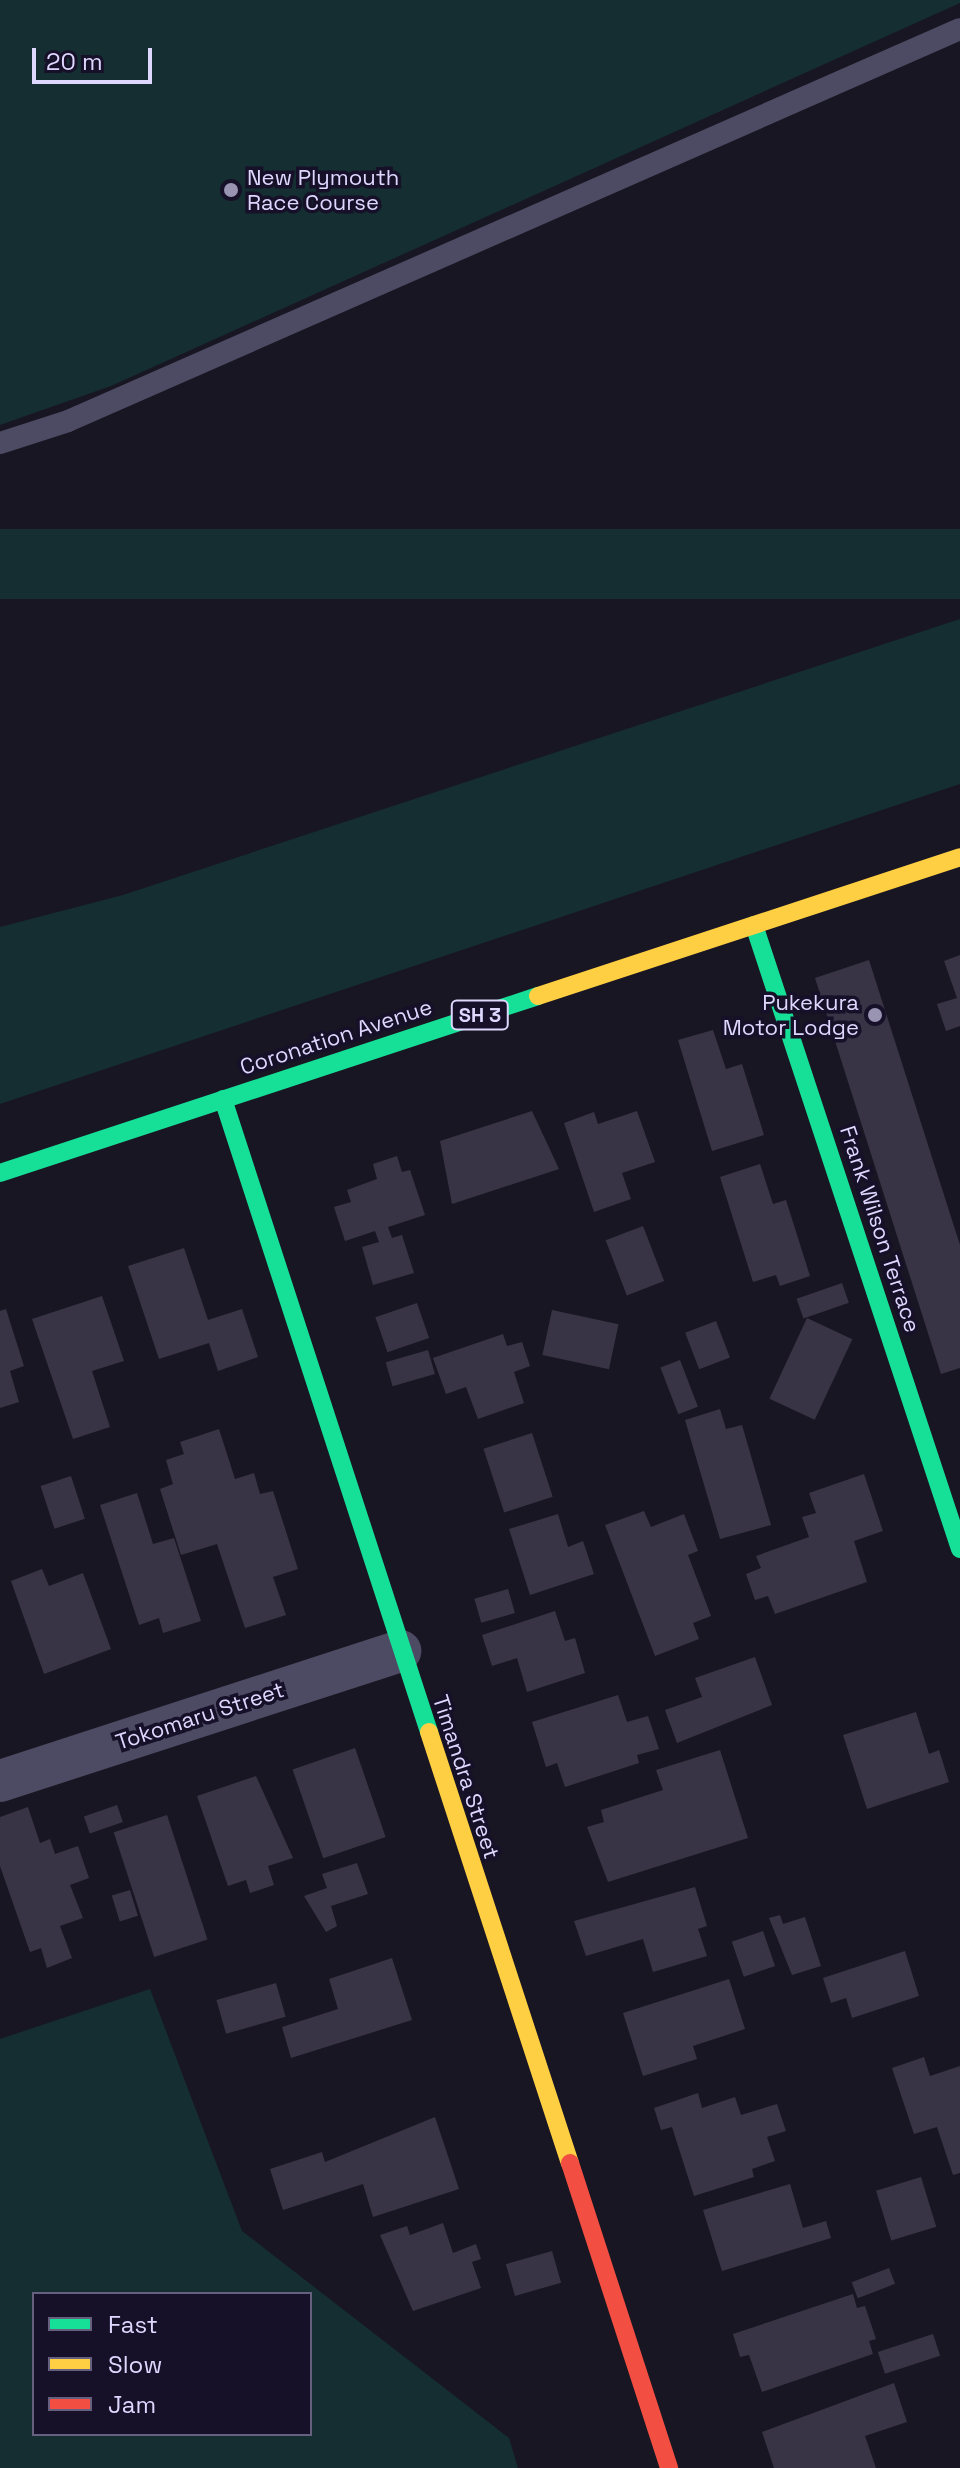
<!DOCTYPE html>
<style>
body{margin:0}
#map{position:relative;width:960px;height:2468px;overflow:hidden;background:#191623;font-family:"Space Grotesk",sans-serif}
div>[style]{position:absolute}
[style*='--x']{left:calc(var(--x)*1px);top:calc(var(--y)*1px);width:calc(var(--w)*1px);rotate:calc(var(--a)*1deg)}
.green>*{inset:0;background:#142e31;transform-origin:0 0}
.building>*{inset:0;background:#383445;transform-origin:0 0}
.lane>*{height:22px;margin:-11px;padding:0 11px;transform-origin:11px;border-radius:11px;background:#4d4b63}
.street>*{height:42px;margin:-21px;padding:0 21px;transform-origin:21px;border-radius:21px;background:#4d4b63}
.fast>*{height:18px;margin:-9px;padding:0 9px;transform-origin:9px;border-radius:9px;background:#16e098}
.slow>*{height:18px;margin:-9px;padding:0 9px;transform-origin:9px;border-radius:9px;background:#ffcf43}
.jam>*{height:18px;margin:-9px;padding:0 9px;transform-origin:9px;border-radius:9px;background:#f24e42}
.dots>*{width:22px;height:22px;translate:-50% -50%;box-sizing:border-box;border:4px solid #161029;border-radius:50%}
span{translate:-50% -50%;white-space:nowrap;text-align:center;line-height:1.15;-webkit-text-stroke:7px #161029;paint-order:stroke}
.shield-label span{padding:2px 6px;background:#161029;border:2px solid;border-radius:6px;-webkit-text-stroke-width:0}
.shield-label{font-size:20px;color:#ded8ff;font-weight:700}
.poi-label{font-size:22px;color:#ded8ff}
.left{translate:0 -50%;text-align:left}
.right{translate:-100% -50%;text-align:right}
.street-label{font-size:22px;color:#ded8ff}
.legend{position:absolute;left:32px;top:2292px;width:280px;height:144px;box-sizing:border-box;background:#161029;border:2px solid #66607f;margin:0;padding:10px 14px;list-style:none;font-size:24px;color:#ded8ff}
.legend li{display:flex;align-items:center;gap:16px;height:40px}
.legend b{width:40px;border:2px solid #66607f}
.scale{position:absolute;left:32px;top:48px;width:120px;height:36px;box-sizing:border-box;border:4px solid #ded8ff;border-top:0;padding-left:10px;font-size:24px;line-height:28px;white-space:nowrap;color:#ded8ff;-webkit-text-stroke:6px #161029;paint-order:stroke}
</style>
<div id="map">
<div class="green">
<i style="clip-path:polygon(0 0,960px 0,960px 3px,111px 386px,0 425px)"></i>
<i style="left:960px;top:529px;width:70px;height:1009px;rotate:90deg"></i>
<i style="clip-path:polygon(960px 619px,960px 784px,0 1104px,0 927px,123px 895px)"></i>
<i style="clip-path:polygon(evenodd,150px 1989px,242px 2231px,509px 2438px,518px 2468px,0 2468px,0 2039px,150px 1989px,34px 2294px,310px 2294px,310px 2434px,34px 2434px,34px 2294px)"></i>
</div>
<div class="building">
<i style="clip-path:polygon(960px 955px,960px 1026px,946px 1031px,937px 1004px,957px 998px,944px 961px)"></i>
<i style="clip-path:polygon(869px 960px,960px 1245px,960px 1368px,941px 1374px,815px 978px)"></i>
<i style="clip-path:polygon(713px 1030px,726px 1069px,742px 1064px,764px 1135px,712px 1151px,678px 1040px)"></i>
<i style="clip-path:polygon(532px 1111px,559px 1169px,452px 1204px,440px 1141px)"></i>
<i style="clip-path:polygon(637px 1111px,655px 1162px,622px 1173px,631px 1199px,594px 1212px,564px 1123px,594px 1112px,598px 1124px)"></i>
<i style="clip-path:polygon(397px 1156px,402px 1172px,410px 1170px,425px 1215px,388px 1227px,392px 1238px,402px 1235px,414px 1273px,373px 1285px,362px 1247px,379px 1242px,375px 1231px,345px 1241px,334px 1207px,351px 1202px,347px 1190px,377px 1179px,373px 1164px)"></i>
<i style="clip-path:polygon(760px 1164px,773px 1204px,786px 1200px,810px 1276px,780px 1286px,776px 1275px,753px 1282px,720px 1177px)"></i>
<i style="left:643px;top:1226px;width:59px;height:40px;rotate:69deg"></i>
<i style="clip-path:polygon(184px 1248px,208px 1320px,242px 1309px,258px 1357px,218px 1371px,209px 1343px,159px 1359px,128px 1266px)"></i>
<i style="left:842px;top:1283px;width:21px;height:48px;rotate:71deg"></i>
<i style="clip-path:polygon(102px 1296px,124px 1361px,92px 1371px,110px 1427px,73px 1439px,32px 1319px)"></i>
<i style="left:417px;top:1303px;width:37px;height:44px;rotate:71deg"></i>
<i style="clip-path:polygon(6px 1309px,24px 1366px,10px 1371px,19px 1402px,0 1408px,0 1311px)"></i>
<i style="left:552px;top:1310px;width:68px;height:46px;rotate:12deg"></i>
<i style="left:807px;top:1318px;width:50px;height:89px;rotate:25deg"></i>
<i style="left:716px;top:1321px;width:39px;height:33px;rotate:69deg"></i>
<i style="clip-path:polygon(503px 1334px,507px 1346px,522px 1342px,530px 1366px,514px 1372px,524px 1403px,478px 1419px,466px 1387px,446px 1394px,433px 1358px)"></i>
<i style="left:428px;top:1350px;width:25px;height:44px;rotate:74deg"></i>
<i style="left:680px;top:1360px;width:50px;height:21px;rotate:69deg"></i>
<i style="clip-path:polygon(720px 1409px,726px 1429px,742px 1425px,771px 1525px,720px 1539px,685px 1420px)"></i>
<i style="clip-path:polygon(219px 1429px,235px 1479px,254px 1473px,260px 1494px,273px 1491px,298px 1569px,273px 1577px,286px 1615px,245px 1628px,217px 1544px,181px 1555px,160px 1489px,173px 1484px,166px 1460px,184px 1454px,180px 1442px)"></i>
<i style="left:532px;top:1433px;width:67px;height:51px;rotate:72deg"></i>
<i style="clip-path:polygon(864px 1474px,883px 1531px,854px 1541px,867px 1582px,775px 1614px,768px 1596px,755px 1600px,746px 1574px,761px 1568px,756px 1556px,809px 1537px,802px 1517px,816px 1513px,809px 1493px)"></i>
<i style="left:71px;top:1476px;width:45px;height:32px;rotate:72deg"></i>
<i style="clip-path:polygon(137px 1493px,153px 1544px,174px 1538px,201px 1621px,163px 1633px,159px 1618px,139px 1625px,100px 1505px)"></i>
<i style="clip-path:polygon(644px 1511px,651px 1527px,684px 1514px,698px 1551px,688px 1555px,711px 1616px,693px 1623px,699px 1639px,655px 1656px,605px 1525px)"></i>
<i style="clip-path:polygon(558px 1514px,568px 1547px,583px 1541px,594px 1574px,530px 1595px,509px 1529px)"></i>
<i style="clip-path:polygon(42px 1569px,49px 1586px,83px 1573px,111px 1649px,44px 1674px,11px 1581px)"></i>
<i style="left:508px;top:1589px;width:25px;height:35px;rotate:74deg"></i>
<i style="clip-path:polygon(555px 1611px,565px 1641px,575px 1638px,585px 1673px,527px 1692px,517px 1658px,492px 1666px,482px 1635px)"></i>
<i style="clip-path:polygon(755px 1657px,772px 1705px,677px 1743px,665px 1710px,702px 1697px,695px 1678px)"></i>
<i style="clip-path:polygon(618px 1695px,627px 1722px,648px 1716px,659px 1749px,637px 1755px,639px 1763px,565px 1787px,557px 1763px,546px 1767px,532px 1722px)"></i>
<i style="clip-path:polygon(916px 1712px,929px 1754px,939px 1750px,949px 1782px,867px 1809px,843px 1735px)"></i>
<i style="left:355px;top:1748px;width:94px;height:66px;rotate:71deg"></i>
<i style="clip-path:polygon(720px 1750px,748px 1838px,608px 1882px,587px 1827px,604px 1822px,601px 1810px,663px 1790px,656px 1770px)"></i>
<i style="clip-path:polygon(256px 1776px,293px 1858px,268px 1866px,274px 1885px,250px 1893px,246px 1880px,228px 1886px,197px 1796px)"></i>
<i style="left:117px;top:1805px;width:18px;height:35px;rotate:71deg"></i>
<i style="clip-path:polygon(28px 1807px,40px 1843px,50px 1839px,55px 1854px,78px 1846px,89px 1878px,70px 1885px,83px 1918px,60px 1926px,72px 1958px,47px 1968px,41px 1948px,30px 1952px,0 1866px,0 1817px)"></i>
<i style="left:167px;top:1815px;width:131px;height:56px;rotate:72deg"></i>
<i style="clip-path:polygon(357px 1863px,368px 1894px,331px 1906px,337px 1926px,326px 1932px,304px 1896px,327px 1888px,322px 1874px)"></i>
<i style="clip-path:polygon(695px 1887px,707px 1926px,698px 1929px,707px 1956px,653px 1972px,643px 1939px,586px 1956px,574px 1921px)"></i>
<i style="left:130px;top:1890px;width:27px;height:19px;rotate:73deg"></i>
<i style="clip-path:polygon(780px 1915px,783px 1924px,805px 1917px,821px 1966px,792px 1975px,769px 1918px)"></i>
<i style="left:763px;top:1931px;width:37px;height:33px;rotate:71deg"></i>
<i style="clip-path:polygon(905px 1951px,919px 1996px,852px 2018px,846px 1998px,831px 2003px,823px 1978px)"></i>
<i style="clip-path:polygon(392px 1958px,412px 2020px,291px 2058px,282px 2027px,338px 2009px,329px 1979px)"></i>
<i style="clip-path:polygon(729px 1979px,745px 2029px,693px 2046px,697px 2059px,643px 2076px,623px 2013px)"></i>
<i style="left:276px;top:1983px;width:35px;height:62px;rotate:74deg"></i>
<i style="clip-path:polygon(924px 2057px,930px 2076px,960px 2066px,960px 2173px,953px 2175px,937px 2127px,914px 2134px,892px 2068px)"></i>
<i style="clip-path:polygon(698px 2093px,702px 2108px,735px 2097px,741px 2115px,777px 2104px,786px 2131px,767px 2137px,775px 2161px,752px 2169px,754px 2177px,694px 2196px,672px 2127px,661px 2130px,654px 2108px)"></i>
<i style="clip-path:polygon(435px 2117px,459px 2189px,373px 2217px,363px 2184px,283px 2210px,270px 2169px,322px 2152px,325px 2162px)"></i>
<i style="left:921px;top:2177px;width:52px;height:47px;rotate:73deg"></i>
<i style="clip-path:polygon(790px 2184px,803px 2228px,826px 2221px,831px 2238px,722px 2271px,703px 2210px)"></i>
<i style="clip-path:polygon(443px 2223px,453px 2253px,476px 2244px,481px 2259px,472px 2262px,481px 2288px,413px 2311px,380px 2235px,407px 2226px,410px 2235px)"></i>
<i style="left:552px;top:2251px;width:33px;height:48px;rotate:74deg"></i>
<i style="left:889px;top:2268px;width:17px;height:40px;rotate:69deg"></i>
<i style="clip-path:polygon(853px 2294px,857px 2308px,865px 2306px,876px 2339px,869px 2341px,873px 2354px,762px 2392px,749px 2355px,740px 2357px,733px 2334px)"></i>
<i style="left:933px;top:2334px;width:23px;height:58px;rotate:72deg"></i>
<i style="clip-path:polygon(894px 2383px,907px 2422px,865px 2436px,876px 2468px,774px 2468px,762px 2432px)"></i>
</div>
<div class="lane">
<i style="--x:0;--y:443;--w:71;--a:-17.9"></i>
<i style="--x:68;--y:421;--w:974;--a:-23.72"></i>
</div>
<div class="street">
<i style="--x:0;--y:1781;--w:421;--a:-18"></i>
</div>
<div class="fast">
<i style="--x:754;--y:925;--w:657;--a:71.73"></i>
<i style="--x:223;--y:1099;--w:666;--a:71.97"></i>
<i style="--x:0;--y:1173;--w:566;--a:-18.21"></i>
</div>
<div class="slow">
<i style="--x:538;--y:996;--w:444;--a:-18.2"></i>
<i style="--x:429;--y:1732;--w:453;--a:71.9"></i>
</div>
<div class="jam">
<i style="--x:570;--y:2163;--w:321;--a:72"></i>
</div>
<div class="dots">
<i style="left:231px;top:190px;background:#9994b2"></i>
<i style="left:875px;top:1015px;background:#9994b2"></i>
</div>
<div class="shield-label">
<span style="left:480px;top:1015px">SH 3</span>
</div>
<div class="poi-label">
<span class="left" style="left:247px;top:190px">New Plymouth<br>Race Course</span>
<span class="right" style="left:859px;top:1015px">Pukekura<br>Motor Lodge</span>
</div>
<div class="street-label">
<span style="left:336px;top:1037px;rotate:-18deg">Coronation Avenue</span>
<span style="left:880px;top:1229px;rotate:72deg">Frank Wilson Terrace</span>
<span style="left:200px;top:1716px;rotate:-18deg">Tokomaru Street</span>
<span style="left:466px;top:1777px;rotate:72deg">Timandra Street</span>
</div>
<ul class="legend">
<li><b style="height:10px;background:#16e098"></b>Fast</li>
<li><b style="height:10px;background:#ffcf43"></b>Slow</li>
<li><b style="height:10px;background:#f24e42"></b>Jam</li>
</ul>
<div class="scale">20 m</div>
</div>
